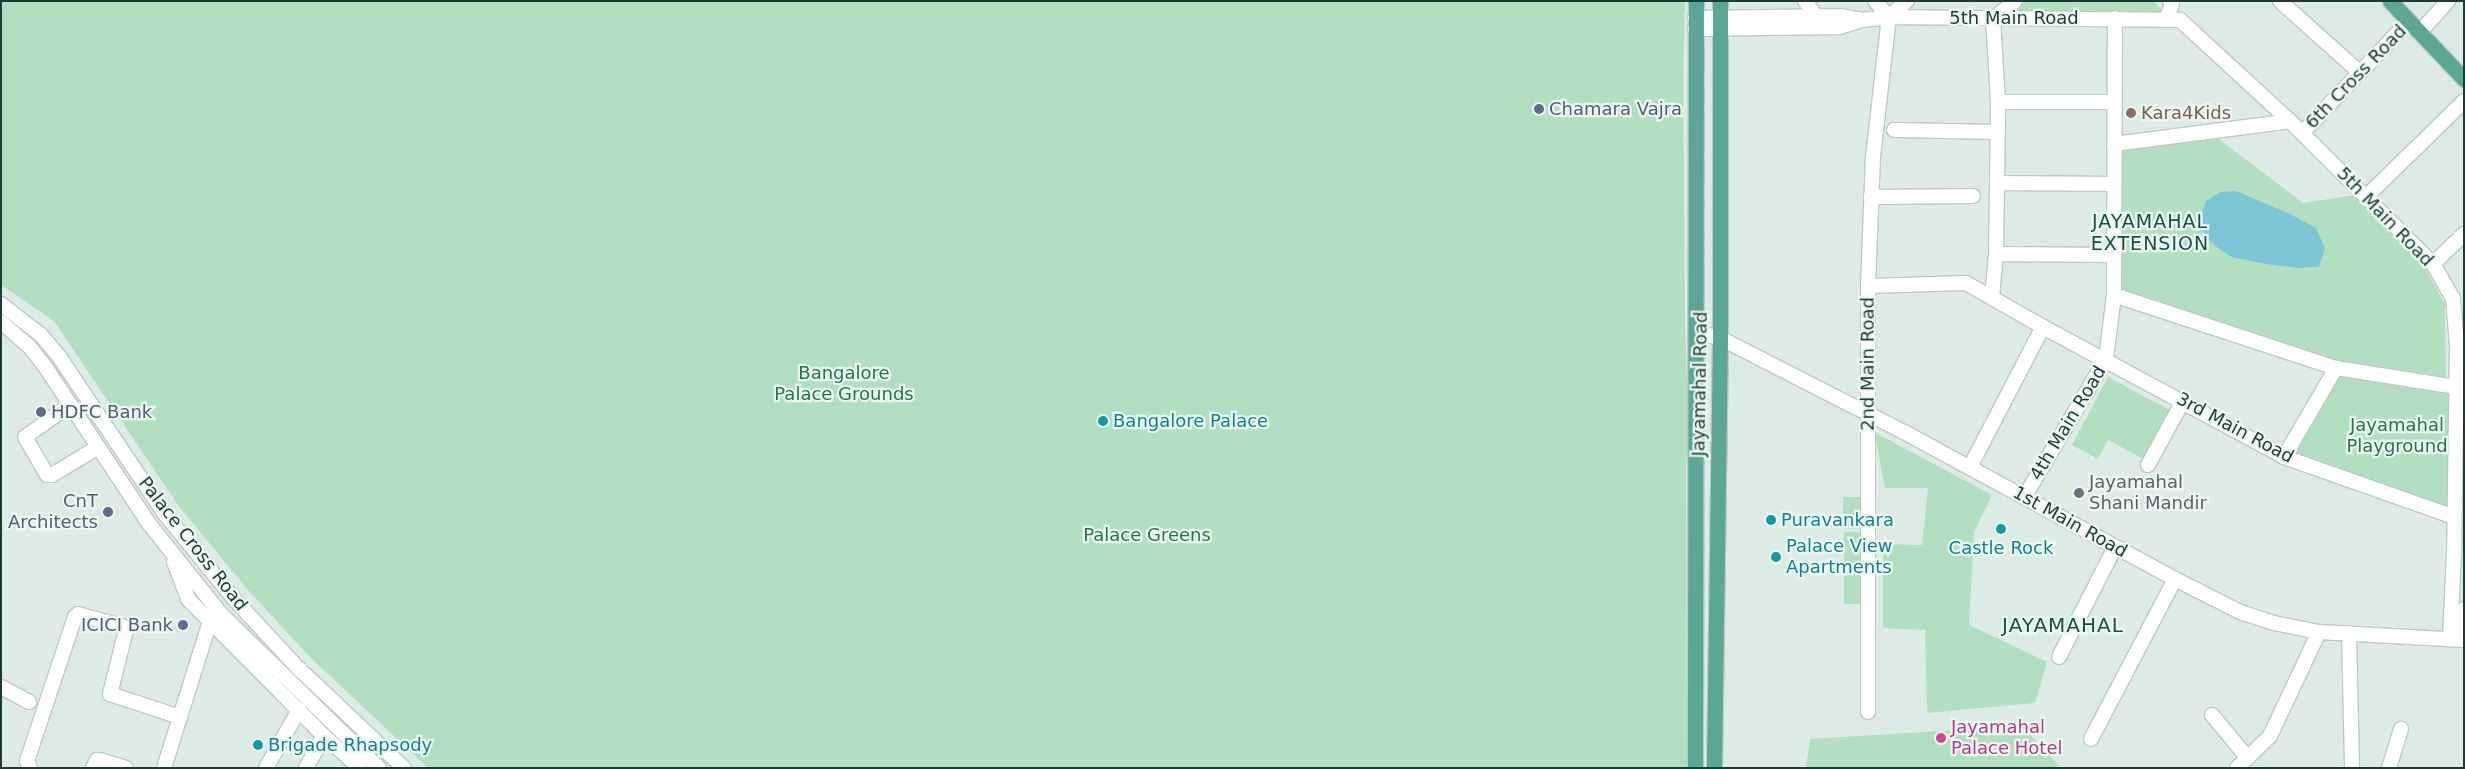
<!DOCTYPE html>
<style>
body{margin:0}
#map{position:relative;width:2465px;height:769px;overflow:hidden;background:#dcebe5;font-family:"DejaVu Sans",sans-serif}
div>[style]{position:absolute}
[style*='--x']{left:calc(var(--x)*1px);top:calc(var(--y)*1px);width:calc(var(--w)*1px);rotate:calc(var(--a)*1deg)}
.green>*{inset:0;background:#b2dfc0;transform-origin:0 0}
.water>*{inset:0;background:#7cc6d7}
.roads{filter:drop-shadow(1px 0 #bfc8c6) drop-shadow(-1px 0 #bfc8c6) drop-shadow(0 1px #bfc8c6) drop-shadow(0 -1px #bfc8c6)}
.minor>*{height:14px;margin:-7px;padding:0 7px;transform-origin:7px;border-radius:7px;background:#fff}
.major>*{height:15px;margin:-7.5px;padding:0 7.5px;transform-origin:7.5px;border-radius:7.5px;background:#5ba695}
.dots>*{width:14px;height:14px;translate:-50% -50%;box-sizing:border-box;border:2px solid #edf7f2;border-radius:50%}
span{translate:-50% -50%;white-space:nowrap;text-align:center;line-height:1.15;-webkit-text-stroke:4.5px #edf7f2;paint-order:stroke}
.street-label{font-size:18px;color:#1c3b34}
.service-label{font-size:18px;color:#4e5e75}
.left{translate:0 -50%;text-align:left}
.right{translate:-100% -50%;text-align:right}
.education-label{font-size:18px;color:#785e54}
.park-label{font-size:18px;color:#227646}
.culture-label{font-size:18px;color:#0d838f}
.worship-label{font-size:18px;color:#5b616d}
.hotel-label{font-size:18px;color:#b23c85}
.neighbourhood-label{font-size:19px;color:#174f43;letter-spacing:1px}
.quarter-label{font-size:20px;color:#174f43;letter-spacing:1px}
.frame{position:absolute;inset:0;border:2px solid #1c3b34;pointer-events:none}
</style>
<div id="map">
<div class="green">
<i style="clip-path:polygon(1px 1px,1685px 1px,1683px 82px,1685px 321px,1689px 443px,1686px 466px,1687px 750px,1689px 768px,428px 768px,310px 657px,247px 589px,178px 505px,54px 321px,1px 285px)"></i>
<i style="clip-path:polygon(2023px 1px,2153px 1px,2165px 13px,2006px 14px)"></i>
<i style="clip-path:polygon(2216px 137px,2303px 203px,2356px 195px,2421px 261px,2445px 304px,2446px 381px,2339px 364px,2120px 289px,2121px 149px)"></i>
<i style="clip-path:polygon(2339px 373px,2449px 392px,2450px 510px,2292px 454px)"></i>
<i style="clip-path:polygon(2108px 377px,2183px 417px,2157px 466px,2108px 440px,2098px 459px,2072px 445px)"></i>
<i style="clip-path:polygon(1874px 432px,1992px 495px,1974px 532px,1969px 625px,2047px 662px,2035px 703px,1927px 713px,1925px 630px,1883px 628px,1883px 544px,1922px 545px,1928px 488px,1885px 488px)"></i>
<i style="left:1843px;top:497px;width:17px;height:32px"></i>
<i style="left:1861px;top:532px;width:33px;height:17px;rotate:90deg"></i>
<i style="left:1861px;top:571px;width:33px;height:17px;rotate:90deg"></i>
<i style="clip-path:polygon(2022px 726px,2061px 768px,1806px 768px,1810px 739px)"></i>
</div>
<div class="water">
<i style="clip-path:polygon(2236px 191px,2288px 213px,2316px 228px,2325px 248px,2319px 267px,2299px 268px,2266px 264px,2232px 257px,2218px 248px,2205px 236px,2199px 220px,2206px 201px,2220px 192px)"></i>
</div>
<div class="roads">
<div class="minor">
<i style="--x:1805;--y:1;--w:19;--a:54"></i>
<i style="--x:1875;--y:1;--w:21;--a:49"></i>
<i style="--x:2280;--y:1;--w:106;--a:41.9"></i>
<i style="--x:1889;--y:17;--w:24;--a:-42"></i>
<i style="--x:1695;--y:18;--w:147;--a:-0.8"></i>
<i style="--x:1842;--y:16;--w:20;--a:11"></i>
<i style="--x:2166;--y:20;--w:17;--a:-69"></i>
<i style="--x:2172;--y:4;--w:4;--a:-124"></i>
<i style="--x:1695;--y:29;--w:145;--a:-0.8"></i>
<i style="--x:1840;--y:27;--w:23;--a:-18"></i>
<i style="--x:1862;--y:20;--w:27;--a:-6"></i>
<i style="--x:1889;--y:17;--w:291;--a:0.6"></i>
<i style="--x:2180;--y:20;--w:149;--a:42.6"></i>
<i style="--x:2290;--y:121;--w:202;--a:45"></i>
<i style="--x:2433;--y:264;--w:39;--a:60"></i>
<i style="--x:2453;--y:298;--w:48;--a:85.2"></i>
<i style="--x:2457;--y:346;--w:207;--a:90.8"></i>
<i style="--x:2454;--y:553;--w:86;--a:92.7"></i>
<i style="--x:2420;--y:32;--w:42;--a:-47.9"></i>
<i style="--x:1998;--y:102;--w:116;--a:0"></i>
<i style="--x:1894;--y:130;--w:104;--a:1.1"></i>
<i style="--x:2302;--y:133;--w:155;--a:-46.3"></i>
<i style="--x:2114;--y:144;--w:177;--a:-7.4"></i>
<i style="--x:1997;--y:183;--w:117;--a:0.5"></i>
<i style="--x:1871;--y:197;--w:102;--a:-0.6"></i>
<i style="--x:2366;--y:197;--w:137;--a:-44.4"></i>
<i style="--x:1996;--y:254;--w:118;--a:0.5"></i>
<i style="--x:2433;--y:264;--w:43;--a:-44.1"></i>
<i style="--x:1868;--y:286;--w:98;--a:-1.8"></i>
<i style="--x:1966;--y:283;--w:89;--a:29.7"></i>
<i style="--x:2043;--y:327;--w:274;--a:28.3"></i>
<i style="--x:2284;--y:457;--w:180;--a:19.4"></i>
<i style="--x:2114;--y:295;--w:234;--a:18.2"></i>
<i style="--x:2336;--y:368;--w:121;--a:9"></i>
<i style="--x:1992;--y:298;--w:44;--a:-84.8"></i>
<i style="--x:1996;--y:254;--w:152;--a:-89.2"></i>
<i style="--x:1998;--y:102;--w:83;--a:-93.4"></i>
<i style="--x:1993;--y:19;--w:28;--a:-39"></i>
<i style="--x:1;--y:304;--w:51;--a:37.8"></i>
<i style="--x:41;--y:335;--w:30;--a:50"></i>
<i style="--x:60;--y:358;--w:188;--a:56.1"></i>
<i style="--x:165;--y:514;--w:111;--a:50.9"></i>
<i style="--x:235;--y:600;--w:94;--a:47.2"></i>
<i style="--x:299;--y:669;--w:144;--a:43.3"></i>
<i style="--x:1;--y:322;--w:37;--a:41"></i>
<i style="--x:29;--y:346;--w:28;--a:52"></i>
<i style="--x:46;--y:368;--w:188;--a:56.5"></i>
<i style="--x:150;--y:525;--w:114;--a:51.4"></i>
<i style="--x:221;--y:614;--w:221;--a:44.3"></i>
<i style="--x:1697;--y:332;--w:24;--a:15"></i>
<i style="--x:1720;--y:338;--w:207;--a:27.1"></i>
<i style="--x:1904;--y:432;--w:308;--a:28.5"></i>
<i style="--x:2175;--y:579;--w:73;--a:26.9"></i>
<i style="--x:2240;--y:612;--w:36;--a:18"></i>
<i style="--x:2274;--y:623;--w:46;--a:11.3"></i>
<i style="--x:2319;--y:632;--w:145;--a:3.2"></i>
<i style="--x:70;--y:405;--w:55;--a:144.6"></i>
<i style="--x:25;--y:437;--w:44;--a:59.9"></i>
<i style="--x:47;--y:475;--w:5;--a:0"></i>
<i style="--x:52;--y:475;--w:54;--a:-31.3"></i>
<i style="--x:2284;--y:457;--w:103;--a:-59.7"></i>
<i style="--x:2148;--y:465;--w:73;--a:-61.3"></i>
<i style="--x:1970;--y:467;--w:158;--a:-62.5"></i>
<i style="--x:2025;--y:496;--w:159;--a:-59.4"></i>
<i style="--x:2106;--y:359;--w:64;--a:-82.9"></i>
<i style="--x:2114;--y:295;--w:277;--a:-89.8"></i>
<i style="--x:174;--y:562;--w:40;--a:69"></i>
<i style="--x:188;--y:599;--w:193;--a:45.2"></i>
<i style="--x:324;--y:736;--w:48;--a:41.6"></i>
<i style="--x:2349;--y:633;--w:135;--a:88.7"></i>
<i style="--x:2463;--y:640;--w:31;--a:-88"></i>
<i style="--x:2059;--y:657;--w:123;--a:-63"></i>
<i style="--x:1;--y:687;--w:32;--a:28"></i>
<i style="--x:1868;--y:712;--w:426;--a:-90"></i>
<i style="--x:1868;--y:286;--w:129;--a:-87.8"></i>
<i style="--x:1873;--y:157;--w:141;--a:-83.5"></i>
<i style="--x:2212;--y:715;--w:56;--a:50.1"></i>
<i style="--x:2091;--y:739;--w:181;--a:-62.3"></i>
<i style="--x:30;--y:768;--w:8;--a:-113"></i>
<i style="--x:27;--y:761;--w:152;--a:-71.6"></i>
<i style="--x:75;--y:617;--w:4;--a:-45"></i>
<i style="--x:78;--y:614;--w:46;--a:15.3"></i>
<i style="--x:122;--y:626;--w:6;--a:45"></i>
<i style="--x:126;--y:630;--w:66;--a:104"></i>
<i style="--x:110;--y:694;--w:74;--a:18.2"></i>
<i style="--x:93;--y:768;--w:9;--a:-63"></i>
<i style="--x:97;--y:760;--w:3;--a:0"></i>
<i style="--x:100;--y:760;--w:27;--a:17"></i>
<i style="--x:164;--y:768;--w:154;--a:-72.6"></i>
<i style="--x:266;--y:768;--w:67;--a:-60.4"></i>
<i style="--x:306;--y:768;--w:37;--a:-61"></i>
<i style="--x:2237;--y:768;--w:46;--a:-44.1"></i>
<i style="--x:2270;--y:736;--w:115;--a:-64.8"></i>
<i style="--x:2389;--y:768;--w:41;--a:-72.9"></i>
</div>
<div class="major">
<i style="--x:2390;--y:1;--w:108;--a:46.5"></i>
<i style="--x:1695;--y:768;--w:767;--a:-89.93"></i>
<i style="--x:1714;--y:768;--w:430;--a:-89.2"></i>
<i style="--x:1720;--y:338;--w:337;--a:-90"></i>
</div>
</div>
<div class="dots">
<i style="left:1539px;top:109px;background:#5c6f8a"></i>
<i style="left:2131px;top:113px;background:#8d6e63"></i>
<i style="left:41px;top:412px;background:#5c6f8a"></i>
<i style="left:1103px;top:421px;background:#0f9aa8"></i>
<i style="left:2079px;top:493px;background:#6b7280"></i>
<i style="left:108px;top:512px;background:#5c6f8a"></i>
<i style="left:1771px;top:520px;background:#0f9aa8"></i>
<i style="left:2001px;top:529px;background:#0f9aa8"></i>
<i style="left:1776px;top:557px;background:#0f9aa8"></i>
<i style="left:183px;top:625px;background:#5c6f8a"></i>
<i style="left:1941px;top:738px;background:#d1479c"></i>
<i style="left:258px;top:745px;background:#0f9aa8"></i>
</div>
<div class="street-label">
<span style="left:2014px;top:18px">5th Main Road</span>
<span style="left:2356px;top:77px;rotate:-46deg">6th Cross Road</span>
<span style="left:2385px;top:217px;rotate:46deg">5th Main Road</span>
<span style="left:1868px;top:364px;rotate:-90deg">2nd Main Road</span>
<span style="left:1700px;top:384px;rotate:-89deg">Jayamahal Road</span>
<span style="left:2068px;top:423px;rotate:-59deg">4th Main Road</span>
<span style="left:2235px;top:428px;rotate:28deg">3rd Main Road</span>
<span style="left:2070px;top:522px;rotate:29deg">1st Main Road</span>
<span style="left:193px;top:544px;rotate:52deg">Palace Cross Road</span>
</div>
<div class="service-label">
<span class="left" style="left:1549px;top:109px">Chamara Vajra</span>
<span class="left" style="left:51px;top:412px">HDFC Bank</span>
<span class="right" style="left:98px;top:512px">CnT<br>Architects</span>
<span class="right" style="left:173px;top:625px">ICICI Bank</span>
</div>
<div class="education-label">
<span class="left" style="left:2141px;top:113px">Kara4Kids</span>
</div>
<div class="park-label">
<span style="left:844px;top:384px">Bangalore<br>Palace Grounds</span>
<span style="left:2397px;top:436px">Jayamahal<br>Playground</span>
<span style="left:1147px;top:535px">Palace Greens</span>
</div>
<div class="culture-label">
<span class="left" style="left:1113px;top:421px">Bangalore Palace</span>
<span class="left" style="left:1781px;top:520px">Puravankara</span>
<span class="left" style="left:1786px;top:557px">Palace View<br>Apartments</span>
<span style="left:2001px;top:548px">Castle Rock</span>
<span class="left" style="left:268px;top:745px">Brigade Rhapsody</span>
</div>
<div class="worship-label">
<span class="left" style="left:2089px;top:493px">Jayamahal<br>Shani Mandir</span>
</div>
<div class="hotel-label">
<span class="left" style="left:1951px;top:738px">Jayamahal<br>Palace Hotel</span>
</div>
<div class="neighbourhood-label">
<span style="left:2150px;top:233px">JAYAMAHAL<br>EXTENSION</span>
</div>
<div class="quarter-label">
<span style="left:2063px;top:625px">JAYAMAHAL</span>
</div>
<div class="frame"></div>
</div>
